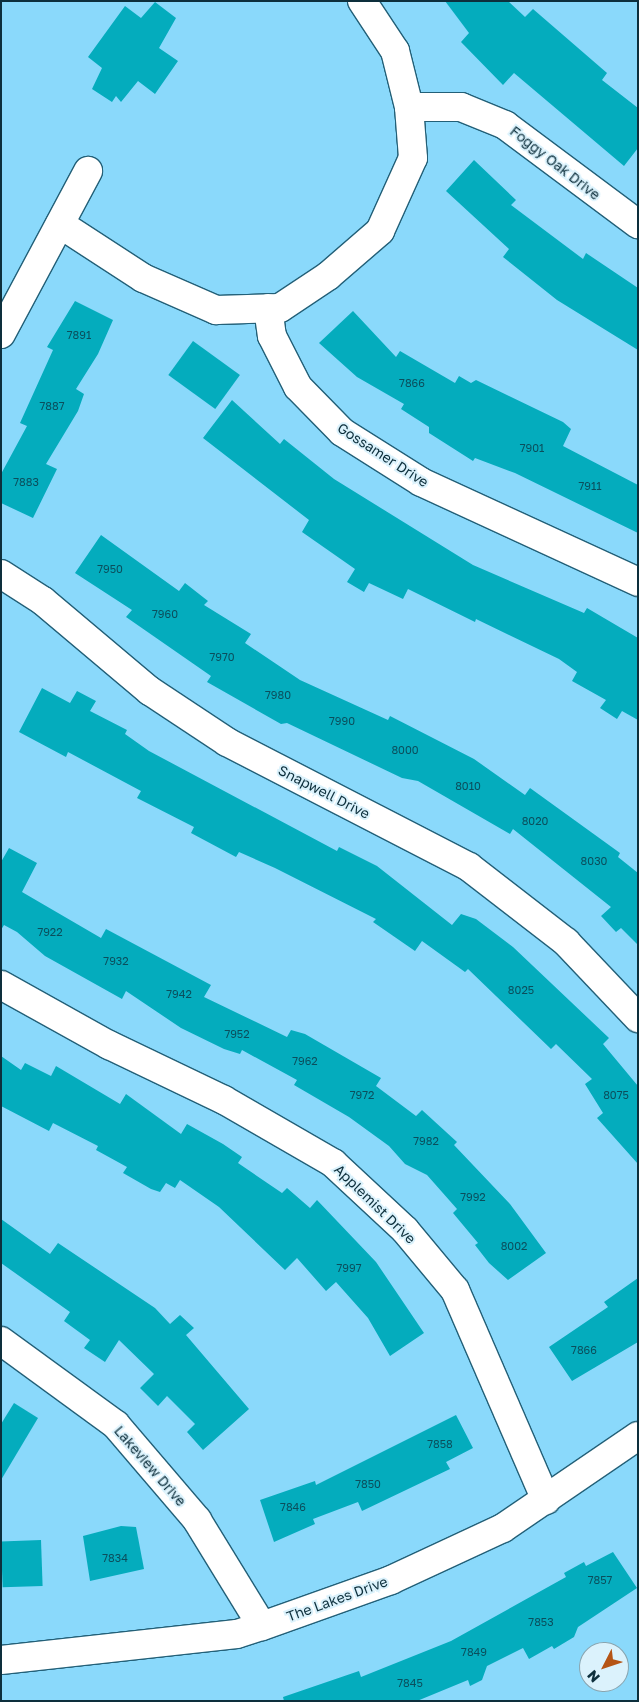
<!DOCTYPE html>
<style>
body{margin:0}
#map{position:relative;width:639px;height:1702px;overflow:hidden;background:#8ad9fb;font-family:"Golos Text",sans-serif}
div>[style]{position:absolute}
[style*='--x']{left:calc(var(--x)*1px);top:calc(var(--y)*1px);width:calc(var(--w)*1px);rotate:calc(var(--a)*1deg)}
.building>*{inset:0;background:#04acbd;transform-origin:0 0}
.roads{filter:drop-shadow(1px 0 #236078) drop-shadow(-1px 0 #236078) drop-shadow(0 1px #236078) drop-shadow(0 -1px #236078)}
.minor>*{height:28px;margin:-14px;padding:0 14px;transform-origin:14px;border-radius:14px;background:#fff}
span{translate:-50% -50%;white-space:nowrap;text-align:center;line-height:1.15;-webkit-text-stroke:4px #dbf2fc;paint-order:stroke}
.number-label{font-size:11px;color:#0b4e5c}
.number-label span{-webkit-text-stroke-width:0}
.street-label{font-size:14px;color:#0d2f3c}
.frame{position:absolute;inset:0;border:2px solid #0d2f3c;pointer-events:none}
.north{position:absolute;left:579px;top:1642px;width:50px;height:50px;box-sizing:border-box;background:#dbf2fc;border:1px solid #89a4af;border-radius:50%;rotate:229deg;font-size:14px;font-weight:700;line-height:20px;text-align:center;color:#0d2f3c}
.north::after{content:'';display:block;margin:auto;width:18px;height:22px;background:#b55415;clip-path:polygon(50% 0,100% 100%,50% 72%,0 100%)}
</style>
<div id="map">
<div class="building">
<i style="clip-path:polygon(445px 1px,508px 1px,525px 17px,533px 9px,607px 73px,602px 80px,638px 108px,638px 148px,624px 166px,514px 73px,503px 85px,461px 42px,469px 33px)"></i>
<i style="clip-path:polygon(155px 2px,176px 18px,159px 48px,178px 61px,155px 94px,138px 81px,121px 102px,116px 96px,112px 102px,92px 89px,102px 68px,88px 57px,125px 6px,141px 18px)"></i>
<i style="clip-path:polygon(474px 160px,516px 200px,511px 205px,583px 259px,586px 253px,638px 288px,638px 350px,557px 300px,503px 257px,509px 249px,446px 191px)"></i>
<i style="clip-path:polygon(75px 301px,113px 320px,98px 354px,76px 389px,84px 394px,78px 411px,46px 464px,57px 469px,33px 518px,1px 503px,1px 474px,27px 426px,20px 423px,53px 350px,47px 347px)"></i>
<i style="clip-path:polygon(353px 311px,396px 357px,400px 351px,455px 383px,459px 376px,471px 383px,476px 380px,563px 422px,571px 429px,563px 446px,638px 485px,638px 533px,515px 473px,475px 458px,473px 461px,429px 433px,429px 427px,401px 409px,404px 404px,357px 377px,319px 343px)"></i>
<i style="left:193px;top:341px;width:58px;height:42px;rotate:36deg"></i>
<i style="clip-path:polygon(232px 400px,280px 444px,284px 439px,334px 479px,473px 565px,584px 613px,587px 608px,638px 638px,638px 720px,622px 711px,617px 719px,600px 708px,606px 700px,572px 681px,577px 672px,559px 659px,476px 619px,475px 622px,408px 589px,403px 599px,369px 583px,364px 592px,347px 582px,355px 569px,302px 532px,309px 520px,203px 438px)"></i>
<i style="clip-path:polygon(101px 535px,179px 591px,185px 583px,208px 601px,204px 605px,251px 634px,245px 643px,300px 680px,388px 720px,390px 716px,474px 759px,525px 795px,530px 788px,620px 853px,618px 857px,638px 873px,638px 945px,621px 928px,616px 932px,601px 916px,611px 907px,513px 829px,510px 834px,418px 781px,402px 778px,287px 723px,281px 724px,207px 682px,211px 676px,126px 617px,132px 610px,75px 573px)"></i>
<i style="clip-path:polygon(42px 688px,70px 703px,77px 691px,96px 701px,90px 711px,127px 730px,125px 734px,149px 751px,337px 851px,339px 847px,377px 866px,452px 925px,461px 914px,476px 919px,513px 947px,609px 1038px,603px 1044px,638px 1086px,638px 1164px,597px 1118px,603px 1113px,585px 1084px,592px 1079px,556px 1044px,551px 1049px,468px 969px,465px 972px,422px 941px,415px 951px,373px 922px,376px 919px,275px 868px,239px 852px,236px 857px,191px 833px,194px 827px,137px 798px,141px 791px,68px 752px,66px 757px,19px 732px)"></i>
<i style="clip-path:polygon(9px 848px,37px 863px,22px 892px,101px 938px,106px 929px,211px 985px,204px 997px,287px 1037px,291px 1030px,305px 1034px,381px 1078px,376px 1086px,416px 1116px,422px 1110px,457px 1142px,454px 1145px,510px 1204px,546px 1253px,508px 1280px,489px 1263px,475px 1245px,478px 1243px,453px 1213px,457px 1209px,427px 1175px,405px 1164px,389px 1146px,349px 1117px,294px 1085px,297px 1080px,242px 1050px,240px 1054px,224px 1049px,181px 1028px,126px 991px,122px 999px,45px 956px,17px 932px,4px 925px,1px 930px,1px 862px)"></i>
<i style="clip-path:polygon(1px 1056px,21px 1070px,25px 1063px,51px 1076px,56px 1066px,120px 1104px,126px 1094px,181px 1134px,187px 1124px,223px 1144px,242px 1157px,238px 1163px,282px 1193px,287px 1188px,310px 1208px,317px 1200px,376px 1262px,424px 1333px,390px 1356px,368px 1318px,336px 1282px,326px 1291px,297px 1258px,285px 1270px,219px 1207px,180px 1180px,175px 1188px,166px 1183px,160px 1192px,151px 1189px,123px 1173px,127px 1167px,96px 1150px,98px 1146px,53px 1123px,49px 1131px,1px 1106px)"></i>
<i style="clip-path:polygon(1px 1219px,50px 1254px,58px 1243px,155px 1308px,170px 1324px,180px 1315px,194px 1328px,186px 1335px,249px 1409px,203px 1450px,187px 1432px,195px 1424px,167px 1396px,158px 1406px,140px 1388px,154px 1374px,119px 1340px,105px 1362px,84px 1348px,90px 1340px,64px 1321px,70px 1312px,1px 1263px)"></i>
<i style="clip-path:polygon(638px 1278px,638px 1342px,572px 1381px,549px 1347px,608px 1307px,604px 1302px)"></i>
<i style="clip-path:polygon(14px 1403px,38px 1418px,1px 1480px,1px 1424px)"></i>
<i style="clip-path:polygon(456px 1415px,473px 1448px,446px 1462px,450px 1469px,362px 1511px,358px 1502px,313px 1519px,315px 1524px,274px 1542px,260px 1500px,315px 1481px,316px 1485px)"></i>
<i style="clip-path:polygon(121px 1526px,136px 1527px,144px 1569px,90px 1581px,83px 1536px)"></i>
<i style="left:41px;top:1540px;width:46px;height:40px;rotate:88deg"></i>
<i style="clip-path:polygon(613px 1552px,637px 1588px,578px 1627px,574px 1637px,554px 1649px,552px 1646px,529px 1659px,523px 1648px,487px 1666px,482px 1680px,470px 1686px,468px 1680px,417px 1701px,284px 1701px,283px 1697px,359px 1671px,361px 1677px,451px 1641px,566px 1577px,564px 1573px,584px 1562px,586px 1566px)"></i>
</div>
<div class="roads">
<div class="minor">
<i style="--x:409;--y:107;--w:52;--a:0"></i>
<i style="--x:461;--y:107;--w:48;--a:22.2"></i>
<i style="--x:505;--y:125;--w:166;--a:36.7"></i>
<i style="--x:60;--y:224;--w:99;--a:33"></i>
<i style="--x:143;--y:278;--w:80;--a:23.7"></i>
<i style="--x:216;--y:310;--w:64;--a:-1.8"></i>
<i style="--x:280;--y:308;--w:58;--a:-33.7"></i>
<i style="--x:328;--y:276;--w:69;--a:-40.9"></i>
<i style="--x:380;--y:231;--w:80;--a:-65.7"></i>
<i style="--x:413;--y:158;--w:51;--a:-94.5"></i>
<i style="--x:409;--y:107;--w:58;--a:-104"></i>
<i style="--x:395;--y:51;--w:60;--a:-123.4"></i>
<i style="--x:268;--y:308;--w:28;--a:82"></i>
<i style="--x:272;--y:336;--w:57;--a:63"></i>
<i style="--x:298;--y:387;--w:63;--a:45.6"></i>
<i style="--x:342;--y:432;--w:93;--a:32.3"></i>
<i style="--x:421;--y:482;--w:239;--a:24.7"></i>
<i style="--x:1;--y:334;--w:185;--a:-61.9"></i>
<i style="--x:1;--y:574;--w:50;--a:32.7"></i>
<i style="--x:43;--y:601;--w:140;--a:40.1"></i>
<i style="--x:150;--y:691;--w:92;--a:33.5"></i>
<i style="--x:227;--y:742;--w:272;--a:27.3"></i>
<i style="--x:469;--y:867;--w:123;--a:37.7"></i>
<i style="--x:566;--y:942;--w:105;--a:46.5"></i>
<i style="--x:1;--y:985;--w:124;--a:29.1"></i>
<i style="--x:109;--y:1045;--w:127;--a:25.6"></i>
<i style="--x:224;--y:1100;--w:126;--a:30"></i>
<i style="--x:333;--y:1163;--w:98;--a:42.9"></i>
<i style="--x:405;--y:1230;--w:78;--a:50.2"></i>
<i style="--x:455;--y:1290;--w:229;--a:66.6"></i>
<i style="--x:1;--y:1341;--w:142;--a:36.1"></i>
<i style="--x:116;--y:1425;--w:125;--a:49.5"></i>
<i style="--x:197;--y:1520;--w:124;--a:58.5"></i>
<i style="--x:1;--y:1660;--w:237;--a:-6.3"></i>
<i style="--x:237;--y:1634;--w:26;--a:-18"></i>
<i style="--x:262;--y:1626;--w:137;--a:-19.6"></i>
<i style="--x:391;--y:1580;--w:123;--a:-24.9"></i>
<i style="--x:503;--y:1528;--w:163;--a:-34.3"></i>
</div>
</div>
<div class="number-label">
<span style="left:79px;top:335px">7891</span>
<span style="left:412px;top:383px">7866</span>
<span style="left:52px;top:406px">7887</span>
<span style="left:532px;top:448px">7901</span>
<span style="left:26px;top:482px">7883</span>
<span style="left:590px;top:486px">7911</span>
<span style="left:110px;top:569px">7950</span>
<span style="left:165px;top:614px">7960</span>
<span style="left:222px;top:657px">7970</span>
<span style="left:278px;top:695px">7980</span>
<span style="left:342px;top:721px">7990</span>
<span style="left:405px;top:750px">8000</span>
<span style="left:468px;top:786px">8010</span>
<span style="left:535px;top:821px">8020</span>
<span style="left:594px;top:861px">8030</span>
<span style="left:50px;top:932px">7922</span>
<span style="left:116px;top:961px">7932</span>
<span style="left:521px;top:990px">8025</span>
<span style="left:179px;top:994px">7942</span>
<span style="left:237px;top:1034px">7952</span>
<span style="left:305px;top:1061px">7962</span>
<span style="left:362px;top:1095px">7972</span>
<span style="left:616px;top:1095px">8075</span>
<span style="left:426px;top:1141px">7982</span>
<span style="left:473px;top:1197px">7992</span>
<span style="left:514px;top:1246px">8002</span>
<span style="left:349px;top:1268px">7997</span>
<span style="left:584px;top:1350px">7866</span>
<span style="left:440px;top:1444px">7858</span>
<span style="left:368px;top:1484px">7850</span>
<span style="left:293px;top:1507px">7846</span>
<span style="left:115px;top:1558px">7834</span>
<span style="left:600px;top:1580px">7857</span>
<span style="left:541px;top:1622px">7853</span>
<span style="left:474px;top:1652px">7849</span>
<span style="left:410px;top:1683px">7845</span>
</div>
<div class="street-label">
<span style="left:555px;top:163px;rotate:38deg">Foggy Oak Drive</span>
<span style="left:383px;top:455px;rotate:33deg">Gossamer Drive</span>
<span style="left:324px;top:792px;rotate:27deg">Snapwell Drive</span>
<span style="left:375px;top:1204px;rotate:44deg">Applemist Drive</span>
<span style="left:150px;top:1466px;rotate:49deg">Lakeview Drive</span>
<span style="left:337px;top:1599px;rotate:-20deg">The Lakes Drive</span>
</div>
<div class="frame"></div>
<div class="north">N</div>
</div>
